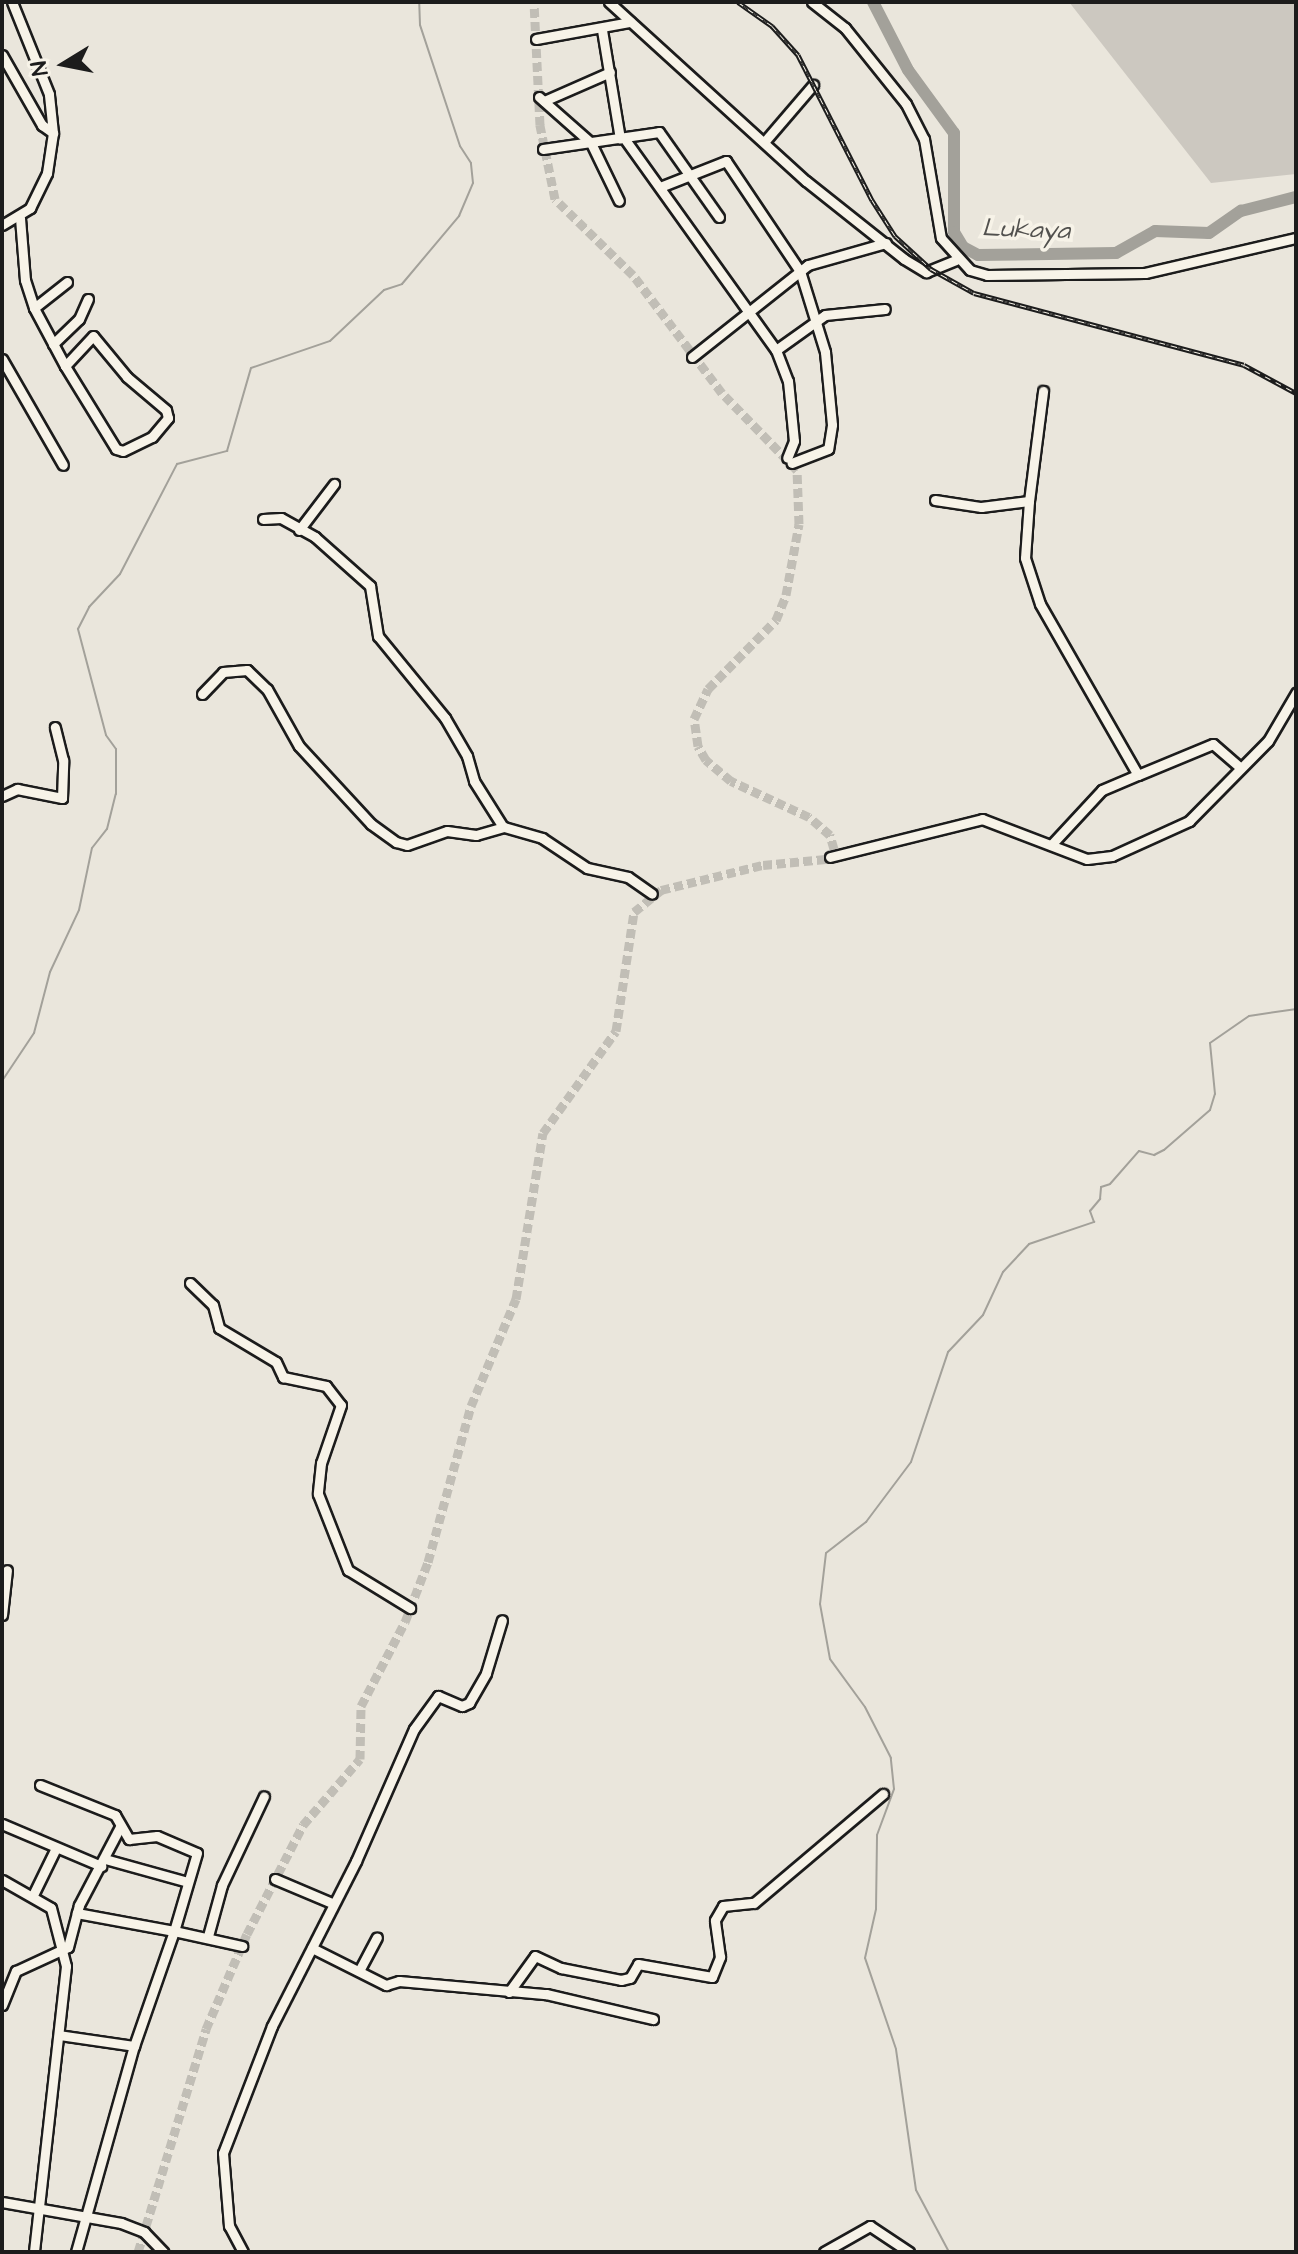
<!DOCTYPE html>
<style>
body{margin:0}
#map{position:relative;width:1298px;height:2254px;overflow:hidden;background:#eae6dc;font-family:"Architects Daughter",sans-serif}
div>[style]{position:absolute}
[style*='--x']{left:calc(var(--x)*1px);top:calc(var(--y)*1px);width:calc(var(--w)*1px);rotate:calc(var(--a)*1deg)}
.green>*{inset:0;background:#ccc8c0}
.stream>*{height:2px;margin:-1px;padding:0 1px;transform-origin:1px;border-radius:1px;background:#a3a19a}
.river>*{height:12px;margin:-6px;padding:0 6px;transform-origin:6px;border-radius:6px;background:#a3a19a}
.minor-tunnel>*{height:9px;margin-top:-4.5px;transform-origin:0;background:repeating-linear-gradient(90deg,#c1beb6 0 9px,transparent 0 13.5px)}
.roads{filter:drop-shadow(2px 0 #1c1c1c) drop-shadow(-2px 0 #1c1c1c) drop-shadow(0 2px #1c1c1c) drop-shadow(0 -2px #1c1c1c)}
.minor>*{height:9px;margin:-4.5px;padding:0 4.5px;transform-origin:4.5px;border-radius:4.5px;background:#f7f3e8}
.rail>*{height:5px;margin-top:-2.5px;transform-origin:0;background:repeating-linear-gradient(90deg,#f7f3e8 0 6px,#1c1c1c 0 12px);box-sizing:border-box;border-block:2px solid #1c1c1c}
span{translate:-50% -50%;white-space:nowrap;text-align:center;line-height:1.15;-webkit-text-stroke:7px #f7f3e8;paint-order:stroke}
.water-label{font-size:26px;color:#52514e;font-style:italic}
.frame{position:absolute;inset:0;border:4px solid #1c1c1c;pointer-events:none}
.north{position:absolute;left:24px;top:24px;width:80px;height:80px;-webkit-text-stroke:6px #f7f3e8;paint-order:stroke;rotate:260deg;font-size:22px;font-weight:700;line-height:32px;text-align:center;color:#1c1c1c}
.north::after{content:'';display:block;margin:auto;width:28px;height:36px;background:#1c1c1c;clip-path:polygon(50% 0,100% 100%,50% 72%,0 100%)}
</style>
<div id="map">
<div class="green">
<i style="clip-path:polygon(1069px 2px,1296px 2px,1296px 174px,1211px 183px)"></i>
</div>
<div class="stream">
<i style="--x:2;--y:1081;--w:58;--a:-56.3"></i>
<i style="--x:34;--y:1033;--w:63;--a:-75.3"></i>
<i style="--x:50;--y:972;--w:68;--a:-64.9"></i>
<i style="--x:79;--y:910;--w:63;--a:-78.2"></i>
<i style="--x:92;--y:848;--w:24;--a:-52"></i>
<i style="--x:107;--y:829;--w:36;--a:-76"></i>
<i style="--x:116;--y:794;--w:45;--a:-90"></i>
<i style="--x:116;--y:749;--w:17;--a:-126"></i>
<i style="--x:106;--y:735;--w:110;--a:-104.8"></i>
<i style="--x:78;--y:629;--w:25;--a:-63"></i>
<i style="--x:89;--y:607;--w:45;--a:-46.8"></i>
<i style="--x:120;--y:574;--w:124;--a:-62.6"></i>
<i style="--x:177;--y:464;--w:52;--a:-14.6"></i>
<i style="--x:227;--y:451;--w:86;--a:-73.9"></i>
<i style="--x:251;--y:368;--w:83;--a:-18.9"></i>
<i style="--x:330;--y:341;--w:74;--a:-43.4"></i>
<i style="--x:384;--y:290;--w:19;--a:-18"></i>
<i style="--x:402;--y:284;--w:89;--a:-50"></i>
<i style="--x:459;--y:216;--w:36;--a:-67"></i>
<i style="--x:473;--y:183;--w:20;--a:-96"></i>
<i style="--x:471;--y:163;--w:20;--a:-123"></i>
<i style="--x:460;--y:146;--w:127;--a:-108.3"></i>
<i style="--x:420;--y:25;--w:23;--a:-92"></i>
<i style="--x:949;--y:2252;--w:70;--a:-118"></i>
<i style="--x:916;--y:2190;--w:142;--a:-98.1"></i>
<i style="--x:896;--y:2049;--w:96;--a:-108.8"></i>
<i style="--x:865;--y:1958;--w:50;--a:-77.3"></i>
<i style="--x:876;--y:1909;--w:74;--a:-89.2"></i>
<i style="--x:877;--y:1835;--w:49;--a:-69.7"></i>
<i style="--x:894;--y:1789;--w:31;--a:-96"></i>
<i style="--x:891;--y:1758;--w:57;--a:-117"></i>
<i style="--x:865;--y:1707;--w:59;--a:-126.1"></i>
<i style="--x:830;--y:1659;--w:56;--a:-100.3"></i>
<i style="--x:820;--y:1604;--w:51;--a:-83.3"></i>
<i style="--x:826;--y:1553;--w:51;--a:-37.8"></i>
<i style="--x:866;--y:1522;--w:75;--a:-53.1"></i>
<i style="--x:911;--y:1462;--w:116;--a:-71.4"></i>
<i style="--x:948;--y:1352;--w:51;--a:-46.6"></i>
<i style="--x:983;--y:1315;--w:47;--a:-65.1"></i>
<i style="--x:1003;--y:1272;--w:38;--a:-47"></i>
<i style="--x:1029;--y:1244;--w:69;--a:-18.7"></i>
<i style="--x:1094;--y:1222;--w:12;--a:-110"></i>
<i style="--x:1090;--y:1211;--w:16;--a:-50"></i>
<i style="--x:1100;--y:1199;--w:12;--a:-85"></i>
<i style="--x:1101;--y:1187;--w:9;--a:-18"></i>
<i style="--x:1110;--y:1184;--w:44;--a:-48.7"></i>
<i style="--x:1139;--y:1151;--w:16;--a:15"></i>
<i style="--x:1154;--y:1155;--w:11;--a:-27"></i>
<i style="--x:1164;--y:1150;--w:61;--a:-41"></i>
<i style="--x:1210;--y:1110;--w:17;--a:-73"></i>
<i style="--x:1215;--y:1094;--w:51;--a:-95.6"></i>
<i style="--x:1210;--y:1043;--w:47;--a:-34.7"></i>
<i style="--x:1249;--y:1016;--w:48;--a:-8.5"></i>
</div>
<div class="river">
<i style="--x:873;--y:2;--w:76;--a:62.8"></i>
<i style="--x:908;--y:70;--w:78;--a:53.9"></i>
<i style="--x:954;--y:133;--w:99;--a:90"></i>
<i style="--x:954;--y:232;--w:17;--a:59"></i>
<i style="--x:963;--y:247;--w:17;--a:28"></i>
<i style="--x:978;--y:255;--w:138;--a:-0.8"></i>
<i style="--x:1116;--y:253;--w:45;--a:-29.4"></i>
<i style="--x:1155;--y:231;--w:54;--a:2.1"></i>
<i style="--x:1209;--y:233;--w:39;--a:-35"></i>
<i style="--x:1241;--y:211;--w:57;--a:-14.3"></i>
</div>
<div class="minor-tunnel">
<i style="--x:138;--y:2252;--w:233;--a:-73"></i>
<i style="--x:206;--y:2029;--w:103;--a:-66.7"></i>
<i style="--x:247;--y:1934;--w:123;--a:-62.8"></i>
<i style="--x:303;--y:1825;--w:87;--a:-49.2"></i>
<i style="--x:360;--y:1759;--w:53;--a:-88.9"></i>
<i style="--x:361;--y:1706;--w:95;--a:-62.4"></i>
<i style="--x:405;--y:1622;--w:64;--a:-69"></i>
<i style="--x:428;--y:1562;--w:162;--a:-74.6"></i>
<i style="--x:471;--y:1406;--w:116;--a:-67.2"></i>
<i style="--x:516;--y:1299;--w:168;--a:-80.8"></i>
<i style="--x:543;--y:1133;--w:125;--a:-54.4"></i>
<i style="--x:616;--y:1031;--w:120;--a:-81.4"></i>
<i style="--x:634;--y:912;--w:35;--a:-39"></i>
<i style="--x:661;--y:890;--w:105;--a:-13.8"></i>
<i style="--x:763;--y:865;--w:63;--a:-5.4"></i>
<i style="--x:826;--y:859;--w:13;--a:-51"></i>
<i style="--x:834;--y:849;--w:15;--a:-106"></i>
<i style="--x:830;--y:835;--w:28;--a:-139"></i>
<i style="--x:809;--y:817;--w:86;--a:-155.2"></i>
<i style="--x:731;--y:781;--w:33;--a:-140"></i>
<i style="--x:706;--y:760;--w:16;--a:-120"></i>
<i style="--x:698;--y:746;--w:27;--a:-98"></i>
<i style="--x:694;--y:719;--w:33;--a:-65"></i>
<i style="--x:708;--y:689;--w:97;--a:-45.4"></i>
<i style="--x:776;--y:620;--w:27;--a:-68"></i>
<i style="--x:786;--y:595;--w:72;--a:-79.6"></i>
<i style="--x:799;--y:524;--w:54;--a:-92.1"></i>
<i style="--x:797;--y:470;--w:107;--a:-134.2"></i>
<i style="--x:722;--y:393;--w:148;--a:-127"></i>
<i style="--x:633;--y:275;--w:109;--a:-135.7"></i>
<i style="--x:555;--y:199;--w:76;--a:-101.5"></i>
<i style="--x:540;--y:125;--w:123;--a:-92.8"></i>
</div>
<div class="roads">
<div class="minor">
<i style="--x:609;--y:2;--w:266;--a:42.3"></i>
<i style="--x:806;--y:181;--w:125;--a:38.5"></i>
<i style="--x:904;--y:259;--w:26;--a:31"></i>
<i style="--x:926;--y:272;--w:32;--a:-22"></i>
<i style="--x:812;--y:2;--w:42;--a:38.2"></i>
<i style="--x:845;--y:28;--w:97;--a:51.2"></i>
<i style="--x:906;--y:104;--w:39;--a:63"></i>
<i style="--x:924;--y:139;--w:100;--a:80.3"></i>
<i style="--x:941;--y:238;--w:43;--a:47.8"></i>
<i style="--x:970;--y:270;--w:18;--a:16"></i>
<i style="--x:987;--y:275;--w:158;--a:-0.7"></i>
<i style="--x:1145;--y:273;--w:155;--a:-13.1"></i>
<i style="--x:602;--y:30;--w:110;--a:80.6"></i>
<i style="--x:536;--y:39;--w:96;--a:-10.3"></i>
<i style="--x:2;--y:55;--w:81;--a:60.3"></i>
<i style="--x:42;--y:125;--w:14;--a:36"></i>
<i style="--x:539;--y:97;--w:69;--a:41.5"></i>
<i style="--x:591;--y:143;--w:64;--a:64.2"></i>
<i style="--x:544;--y:101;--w:72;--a:-23.7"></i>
<i style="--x:624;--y:138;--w:261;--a:54.4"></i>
<i style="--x:776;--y:350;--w:33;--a:69"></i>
<i style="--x:788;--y:381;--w:60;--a:84.3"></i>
<i style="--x:794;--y:441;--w:18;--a:112"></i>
<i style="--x:765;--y:141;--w:74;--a:-49.4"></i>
<i style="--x:543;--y:149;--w:117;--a:-8.3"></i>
<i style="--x:659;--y:132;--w:104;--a:54.8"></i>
<i style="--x:660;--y:187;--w:71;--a:-21.5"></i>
<i style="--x:726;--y:161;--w:133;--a:56.1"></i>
<i style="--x:800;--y:271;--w:85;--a:72.8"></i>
<i style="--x:825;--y:352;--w:73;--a:84.5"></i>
<i style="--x:832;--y:425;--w:24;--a:99"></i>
<i style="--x:828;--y:449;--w:39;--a:159"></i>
<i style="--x:20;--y:218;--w:62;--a:85.4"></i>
<i style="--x:25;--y:280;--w:29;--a:72"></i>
<i style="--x:34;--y:308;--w:66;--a:61.9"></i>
<i style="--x:65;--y:366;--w:97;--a:58.4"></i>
<i style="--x:116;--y:449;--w:7;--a:16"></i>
<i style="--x:123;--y:451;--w:32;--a:-26"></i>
<i style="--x:152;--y:437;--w:25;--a:-50"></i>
<i style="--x:168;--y:418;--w:8;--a:-104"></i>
<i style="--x:166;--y:410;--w:51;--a:-139.8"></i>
<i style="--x:127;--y:377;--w:53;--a:-129.7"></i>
<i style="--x:93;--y:336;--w:41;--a:133"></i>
<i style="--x:2;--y:225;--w:33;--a:-31"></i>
<i style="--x:30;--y:208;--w:39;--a:-64"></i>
<i style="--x:47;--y:173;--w:40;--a:-81.5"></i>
<i style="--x:53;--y:133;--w:39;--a:-96"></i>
<i style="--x:49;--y:94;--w:99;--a:-111.9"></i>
<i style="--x:34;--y:308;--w:42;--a:-38.2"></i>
<i style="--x:53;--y:344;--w:36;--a:-44"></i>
<i style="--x:79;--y:319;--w:22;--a:-66"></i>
<i style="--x:776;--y:350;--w:60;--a:-35.5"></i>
<i style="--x:825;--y:315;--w:60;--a:-5.7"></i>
<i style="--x:692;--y:357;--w:148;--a:-38.4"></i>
<i style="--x:808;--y:265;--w:81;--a:-15.8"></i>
<i style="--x:2;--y:359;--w:122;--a:60.1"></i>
<i style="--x:935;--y:500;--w:47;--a:8.7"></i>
<i style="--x:981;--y:507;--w:48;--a:-7.1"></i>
<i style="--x:1029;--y:501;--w:57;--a:94"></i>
<i style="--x:1025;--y:558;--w:48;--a:71.9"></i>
<i style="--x:1040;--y:604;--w:197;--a:60.2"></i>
<i style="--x:1138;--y:775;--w:81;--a:-22.5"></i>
<i style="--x:1213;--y:744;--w:35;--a:41"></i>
<i style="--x:1029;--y:501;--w:111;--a:-82.7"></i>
<i style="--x:263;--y:519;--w:18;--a:-3"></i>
<i style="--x:281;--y:518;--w:39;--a:29"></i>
<i style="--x:315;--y:537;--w:74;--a:41.7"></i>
<i style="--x:370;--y:586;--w:51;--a:80.9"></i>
<i style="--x:378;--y:636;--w:106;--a:50.7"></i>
<i style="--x:445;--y:718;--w:44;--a:59.9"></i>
<i style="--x:467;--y:756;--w:26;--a:74"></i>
<i style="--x:474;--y:781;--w:54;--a:57.8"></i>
<i style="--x:299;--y:530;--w:58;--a:-52.7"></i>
<i style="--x:202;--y:694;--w:30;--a:-46"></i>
<i style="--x:223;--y:672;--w:24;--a:-5"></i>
<i style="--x:247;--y:670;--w:28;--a:44"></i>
<i style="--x:267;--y:689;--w:65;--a:60.7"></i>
<i style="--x:299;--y:746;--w:106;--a:47.3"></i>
<i style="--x:371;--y:824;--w:31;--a:36"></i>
<i style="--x:396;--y:842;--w:11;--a:15"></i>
<i style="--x:407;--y:845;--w:42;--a:-19.3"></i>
<i style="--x:447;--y:831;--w:29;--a:8"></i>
<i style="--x:476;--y:835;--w:29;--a:-16"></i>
<i style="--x:504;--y:827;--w:40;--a:16"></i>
<i style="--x:542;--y:838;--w:54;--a:33.7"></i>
<i style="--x:587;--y:868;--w:42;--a:12.4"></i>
<i style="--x:628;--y:877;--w:29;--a:35"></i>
<i style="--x:2;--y:796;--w:17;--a:-25"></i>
<i style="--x:17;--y:789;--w:46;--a:11.3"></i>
<i style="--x:62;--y:798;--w:38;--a:-88"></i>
<i style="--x:63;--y:760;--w:34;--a:-104"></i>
<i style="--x:1051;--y:845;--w:75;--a:-47.2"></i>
<i style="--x:1102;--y:790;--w:39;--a:-23"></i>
<i style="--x:830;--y:857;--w:157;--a:-14"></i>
<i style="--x:982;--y:819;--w:112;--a:20.9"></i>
<i style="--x:1087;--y:859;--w:25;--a:-7"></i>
<i style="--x:1112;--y:856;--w:85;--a:-24.4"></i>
<i style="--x:1189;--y:821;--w:112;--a:-45.4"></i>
<i style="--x:1268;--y:741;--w:56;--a:-59.7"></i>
<i style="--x:190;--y:1283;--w:32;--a:44"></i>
<i style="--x:213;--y:1305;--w:24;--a:75"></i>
<i style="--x:219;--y:1328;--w:66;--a:30.8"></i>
<i style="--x:276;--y:1362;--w:17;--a:65"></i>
<i style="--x:283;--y:1377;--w:44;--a:11.8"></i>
<i style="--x:326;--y:1386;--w:24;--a:52"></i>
<i style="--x:341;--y:1405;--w:61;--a:109"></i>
<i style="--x:321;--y:1463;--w:31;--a:96"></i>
<i style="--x:318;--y:1494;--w:82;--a:68.5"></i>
<i style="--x:348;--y:1570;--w:73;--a:31.5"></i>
<i style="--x:2;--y:1615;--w:45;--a:-83.7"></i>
<i style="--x:40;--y:1785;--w:81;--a:21.8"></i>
<i style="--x:115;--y:1815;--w:28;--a:60"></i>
<i style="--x:129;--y:1839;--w:28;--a:-6"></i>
<i style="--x:157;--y:1836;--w:43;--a:23"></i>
<i style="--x:197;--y:1853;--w:81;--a:106.4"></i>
<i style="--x:174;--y:1931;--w:99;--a:-169.5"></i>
<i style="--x:2;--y:1824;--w:108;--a:23"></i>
<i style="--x:105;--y:1859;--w:86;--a:15.5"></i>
<i style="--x:275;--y:1879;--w:62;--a:22.8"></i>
<i style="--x:2;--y:1880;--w:56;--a:29.7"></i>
<i style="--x:51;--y:1908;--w:60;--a:75.5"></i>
<i style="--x:66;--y:1966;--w:288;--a:96.4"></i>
<i style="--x:33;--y:1895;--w:50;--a:-63.9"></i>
<i style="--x:208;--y:1936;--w:53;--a:-74.6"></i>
<i style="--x:222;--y:1885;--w:98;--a:-64.7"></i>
<i style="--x:312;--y:1948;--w:83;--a:26.6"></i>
<i style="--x:386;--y:1985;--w:14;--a:-17"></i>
<i style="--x:399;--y:1981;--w:148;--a:5.1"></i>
<i style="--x:546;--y:1994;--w:110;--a:13.2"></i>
<i style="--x:359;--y:1971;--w:38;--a:-62"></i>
<i style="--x:509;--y:1992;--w:44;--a:-54.2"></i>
<i style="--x:535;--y:1956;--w:29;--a:25"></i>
<i style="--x:561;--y:1968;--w:61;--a:11.3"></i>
<i style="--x:621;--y:1980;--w:9;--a:-13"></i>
<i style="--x:630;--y:1978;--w:16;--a:-60"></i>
<i style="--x:638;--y:1964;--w:75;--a:10"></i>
<i style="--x:712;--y:1977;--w:22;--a:-68"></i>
<i style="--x:720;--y:1957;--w:37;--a:-98"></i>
<i style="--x:715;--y:1920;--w:16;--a:-60"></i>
<i style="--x:723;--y:1906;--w:31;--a:-6"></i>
<i style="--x:754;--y:1903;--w:169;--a:-40.2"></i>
<i style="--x:2;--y:2005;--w:37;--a:-68"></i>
<i style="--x:16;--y:1971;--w:57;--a:-24.8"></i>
<i style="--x:68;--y:1947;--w:43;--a:-75.3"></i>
<i style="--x:79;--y:1905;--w:88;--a:-62.3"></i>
<i style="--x:59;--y:2035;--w:76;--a:8.3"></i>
<i style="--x:2;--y:2202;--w:121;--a:10"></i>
<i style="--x:121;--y:2223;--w:25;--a:21"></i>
<i style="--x:144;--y:2232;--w:28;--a:46"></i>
<i style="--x:76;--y:2252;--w:214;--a:-74.3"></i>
<i style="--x:134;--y:2046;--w:122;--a:-70.8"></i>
<i style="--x:174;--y:1931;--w:70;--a:12.4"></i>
<i style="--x:243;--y:2252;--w:30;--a:-118"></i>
<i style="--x:229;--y:2226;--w:73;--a:-94.7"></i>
<i style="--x:223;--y:2153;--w:136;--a:-68.9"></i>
<i style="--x:272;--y:2026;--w:185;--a:-63"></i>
<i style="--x:356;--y:1861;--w:144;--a:-66.3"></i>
<i style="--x:414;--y:1729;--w:41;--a:-54"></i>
<i style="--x:438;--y:1696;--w:26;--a:23"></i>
<i style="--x:462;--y:1706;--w:8;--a:-23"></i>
<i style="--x:469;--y:1703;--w:34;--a:-60"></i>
<i style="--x:486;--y:1673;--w:55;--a:-73.2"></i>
<i style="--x:824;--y:2252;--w:53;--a:-29.5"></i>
<i style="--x:870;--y:2226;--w:47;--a:33.7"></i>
</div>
</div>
<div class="rail">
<i style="--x:738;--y:2;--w:42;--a:35.2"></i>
<i style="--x:772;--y:26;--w:39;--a:48"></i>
<i style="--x:798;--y:55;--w:163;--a:63"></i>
<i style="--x:872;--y:200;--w:43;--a:57.4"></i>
<i style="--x:895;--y:236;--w:49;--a:42.5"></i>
<i style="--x:931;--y:269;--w:49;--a:29.2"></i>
<i style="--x:974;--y:293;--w:279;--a:14.9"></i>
<i style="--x:1244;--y:365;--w:59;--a:28.3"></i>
</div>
<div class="water-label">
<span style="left:1026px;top:230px;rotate:2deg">Lukaya</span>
</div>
<div class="frame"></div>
<div class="north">N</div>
</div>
